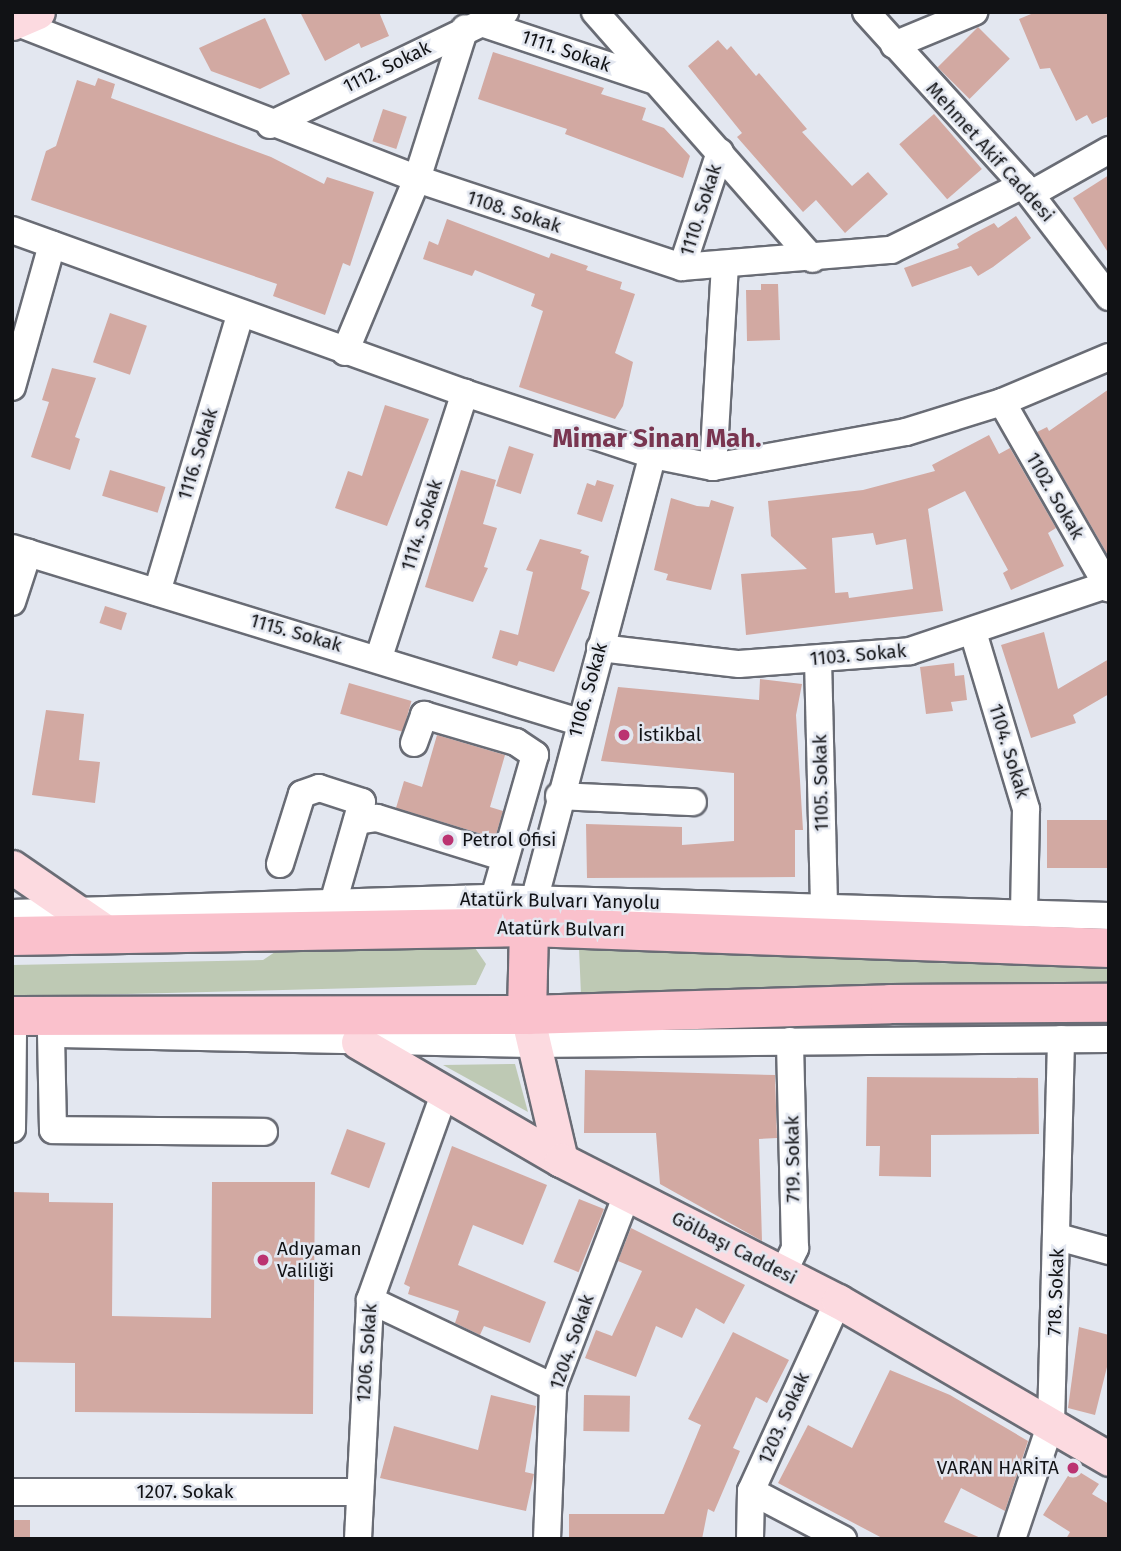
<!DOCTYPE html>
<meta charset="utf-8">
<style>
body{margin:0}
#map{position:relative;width:1121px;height:1551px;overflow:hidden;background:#e3e7f0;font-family:"Fira Sans",sans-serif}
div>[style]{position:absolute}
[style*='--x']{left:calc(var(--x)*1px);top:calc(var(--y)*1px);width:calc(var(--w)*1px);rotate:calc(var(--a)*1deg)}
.green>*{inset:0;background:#bec9b4}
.building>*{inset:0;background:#d2a9a2;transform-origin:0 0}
.roads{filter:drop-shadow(2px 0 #696c75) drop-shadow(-2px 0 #696c75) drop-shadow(0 2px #696c75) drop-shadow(0 -2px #696c75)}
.minor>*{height:26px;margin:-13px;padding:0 13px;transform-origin:13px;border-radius:13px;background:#fff}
.major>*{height:33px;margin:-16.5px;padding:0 16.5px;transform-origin:16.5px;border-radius:16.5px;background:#fcdae0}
.highway>*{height:38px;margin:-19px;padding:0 19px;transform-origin:19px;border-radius:19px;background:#fac1cc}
.dots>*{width:19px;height:19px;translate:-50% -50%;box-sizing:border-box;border:4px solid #e3e7f0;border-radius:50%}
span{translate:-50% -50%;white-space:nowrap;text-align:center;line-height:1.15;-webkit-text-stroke:5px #e3e7f0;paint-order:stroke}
.street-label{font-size:19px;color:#111215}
.poi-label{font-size:19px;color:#111215}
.left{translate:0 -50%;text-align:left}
.right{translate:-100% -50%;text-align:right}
.district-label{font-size:26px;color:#793550;font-weight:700}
.frame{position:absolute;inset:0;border:14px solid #111215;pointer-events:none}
</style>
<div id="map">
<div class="green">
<i style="clip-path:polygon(473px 945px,486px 964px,476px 985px,48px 996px,12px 1001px,12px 965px,263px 960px,281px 948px)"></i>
<i style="clip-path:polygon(579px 948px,905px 956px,936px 963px,1109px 968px,1109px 988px,581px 995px)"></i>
<i style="clip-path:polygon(515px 1064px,528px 1112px,443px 1065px)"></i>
</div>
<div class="building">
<i style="clip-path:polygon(300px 12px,379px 12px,389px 36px,361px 48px,359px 43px,325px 61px)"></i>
<i style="clip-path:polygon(1036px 12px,1109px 12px,1109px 116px,1092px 124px,1087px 115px,1076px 121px,1050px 68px,1040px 69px,1019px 19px)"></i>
<i style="clip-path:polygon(265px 18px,290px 74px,260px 89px,211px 71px,199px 48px)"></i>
<i style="left:978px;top:27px;width:45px;height:57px;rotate:45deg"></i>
<i style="clip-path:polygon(718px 40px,727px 50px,731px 46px,756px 76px,759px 73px,807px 129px,802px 132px,852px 186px,868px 172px,888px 194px,845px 233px,816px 200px,803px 212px,737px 137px,742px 133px,688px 66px)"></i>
<i style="clip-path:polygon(493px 52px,604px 88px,601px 94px,646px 108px,642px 120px,664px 128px,690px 156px,683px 178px,565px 134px,567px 129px,478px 99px)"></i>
<i style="clip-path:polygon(98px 78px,115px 84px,111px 98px,271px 157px,324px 184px,327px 177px,374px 192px,350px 266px,343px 263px,325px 315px,273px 296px,277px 284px,31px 200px,46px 151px,56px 146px,77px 80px,95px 86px)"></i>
<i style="left:383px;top:109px;width:25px;height:34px;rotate:18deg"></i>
<i style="left:934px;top:114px;width:73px;height:46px;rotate:49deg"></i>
<i style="clip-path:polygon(1109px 175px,1109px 254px,1073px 198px)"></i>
<i style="clip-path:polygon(1016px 216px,1031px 238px,993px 267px,978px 276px,971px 266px,912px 287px,904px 268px,959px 248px,957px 244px,973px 234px,994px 223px,998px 228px)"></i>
<i style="clip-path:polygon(447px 219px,549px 258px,551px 253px,588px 266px,586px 270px,622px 282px,620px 289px,635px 294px,615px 353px,633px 362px,623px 406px,615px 419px,519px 387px,543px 311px,531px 306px,535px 294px,475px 270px,472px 276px,423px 259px,429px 241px,438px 245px)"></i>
<i style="clip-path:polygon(761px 284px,778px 284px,780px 340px,747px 341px,746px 290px,761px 290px)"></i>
<i style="left:110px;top:313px;width:39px;height:52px;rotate:19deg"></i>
<i style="clip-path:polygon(52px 368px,96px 378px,75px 437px,80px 439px,70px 470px,31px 457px,49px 402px,42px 400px)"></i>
<i style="clip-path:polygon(1109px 389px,1109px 557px,1037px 432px,1047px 427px,1049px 431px)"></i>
<i style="clip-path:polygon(385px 405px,429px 419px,387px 526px,335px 508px,348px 471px,362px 476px)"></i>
<i style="clip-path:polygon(evenodd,989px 435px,999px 454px,1010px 448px,1056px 528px,1048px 533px,1064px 566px,1011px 590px,1003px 573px,1008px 570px,965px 491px,928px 509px,943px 611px,746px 635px,741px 574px,807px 569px,771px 536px,768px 501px,863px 490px,935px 471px,932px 465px,989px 435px,873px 533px,876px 545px,906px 539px,913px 589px,849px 598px,848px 592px,835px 593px,832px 538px,873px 533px)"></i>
<i style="left:509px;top:446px;width:26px;height:42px;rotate:18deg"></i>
<i style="left:110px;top:470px;width:58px;height:27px;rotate:17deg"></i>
<i style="clip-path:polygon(461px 470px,496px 480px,483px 524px,497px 528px,484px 567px,488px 568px,473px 602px,425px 587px)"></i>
<i style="clip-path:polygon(597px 480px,614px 485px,602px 522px,577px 514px,587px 483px,595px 486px)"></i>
<i style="clip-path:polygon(671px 498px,697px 506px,709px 507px,711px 500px,734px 507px,711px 590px,666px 580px,668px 574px,654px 570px)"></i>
<i style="clip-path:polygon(540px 539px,582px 550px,580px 553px,589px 556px,581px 589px,590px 592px,554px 672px,519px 661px,517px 666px,492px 658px,500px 630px,518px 635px,533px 572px,526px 570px)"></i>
<i style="left:105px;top:606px;width:23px;height:18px;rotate:18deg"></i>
<i style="clip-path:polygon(1044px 632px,1058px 689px,1109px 659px,1109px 694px,1073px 715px,1076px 723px,1031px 738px,1001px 645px)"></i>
<i style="clip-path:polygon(954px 663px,955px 676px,964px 675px,967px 700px,951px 702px,953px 711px,926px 714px,920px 667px)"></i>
<i style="clip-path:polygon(760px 679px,802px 684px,796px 715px,803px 830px,795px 830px,795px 877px,587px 878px,586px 824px,682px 827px,682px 845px,734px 841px,734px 773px,601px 761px,618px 687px,759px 700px)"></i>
<i style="left:349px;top:683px;width:65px;height:32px;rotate:16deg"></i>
<i style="clip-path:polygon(46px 710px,84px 714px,79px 760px,100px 762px,95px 803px,32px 795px)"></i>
<i style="clip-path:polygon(437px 735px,505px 755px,490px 807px,503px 811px,495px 838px,396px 808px,404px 781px,422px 787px)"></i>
<i style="left:1109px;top:820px;width:48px;height:62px;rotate:90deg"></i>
<i style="clip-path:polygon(585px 1070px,775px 1075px,777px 1138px,759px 1139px,762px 1241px,660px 1184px,656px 1133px,584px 1133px)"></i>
<i style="clip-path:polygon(867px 1077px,1038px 1078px,1039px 1134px,931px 1135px,931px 1177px,879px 1176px,880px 1146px,866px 1146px)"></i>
<i style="left:347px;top:1129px;width:41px;height:48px;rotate:20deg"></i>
<i style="clip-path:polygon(452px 1146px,547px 1185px,523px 1245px,473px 1225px,458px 1265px,546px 1302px,530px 1343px,484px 1326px,480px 1335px,455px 1323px,459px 1311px,408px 1294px,410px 1287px,404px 1284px)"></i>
<i style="clip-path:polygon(212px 1182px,315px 1182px,313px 1414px,75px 1412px,75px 1363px,12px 1362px,12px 1192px,49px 1193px,49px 1202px,113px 1203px,112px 1316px,211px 1318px)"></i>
<i style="left:579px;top:1199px;width:27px;height:68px;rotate:22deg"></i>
<i style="clip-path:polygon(631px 1228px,745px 1285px,724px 1324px,696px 1308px,682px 1338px,656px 1326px,636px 1377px,585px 1358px,596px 1330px,612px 1336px,642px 1271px,618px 1261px)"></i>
<i style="clip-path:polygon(1079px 1327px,1109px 1335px,1109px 1359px,1095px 1415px,1068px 1408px)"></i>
<i style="clip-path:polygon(733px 1332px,789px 1360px,767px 1403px,756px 1397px,733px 1448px,740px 1451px,714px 1512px,708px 1509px,702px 1539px,569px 1539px,569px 1514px,664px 1514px,701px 1425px,688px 1419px)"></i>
<i style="clip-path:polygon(890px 1370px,950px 1395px,1028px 1441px,1005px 1511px,961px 1488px,944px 1522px,983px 1539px,884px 1539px,778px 1483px,808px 1425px,852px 1448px)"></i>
<i style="clip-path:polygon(491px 1395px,536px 1406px,525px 1472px,534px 1474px,526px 1511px,380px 1478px,394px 1426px,478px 1450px)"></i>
<i style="left:584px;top:1395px;width:46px;height:36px;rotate:1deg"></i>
<i style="clip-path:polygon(1073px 1468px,1099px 1484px,1092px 1494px,1109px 1504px,1109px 1539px,1066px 1539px,1070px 1532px,1043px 1515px)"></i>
<i style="left:12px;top:1520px;width:18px;height:19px"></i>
</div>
<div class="roads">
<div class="minor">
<i style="--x:595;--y:12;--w:329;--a:48.6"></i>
<i style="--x:866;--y:12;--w:234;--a:47.8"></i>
<i style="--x:1023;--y:185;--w:141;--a:52.5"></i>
<i style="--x:15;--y:22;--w:432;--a:21.3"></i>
<i style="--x:417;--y:179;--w:279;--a:18.4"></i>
<i style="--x:682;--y:267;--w:210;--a:-4.7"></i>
<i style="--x:891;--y:250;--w:147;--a:-26.2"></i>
<i style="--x:481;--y:23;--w:180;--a:18.4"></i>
<i style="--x:894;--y:45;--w:87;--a:-22.4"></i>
<i style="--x:270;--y:125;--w:261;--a:-25.7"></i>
<i style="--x:1031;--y:194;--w:90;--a:-29.4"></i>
<i style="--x:12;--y:230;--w:481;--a:19.8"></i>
<i style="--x:465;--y:393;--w:198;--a:18.3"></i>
<i style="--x:653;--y:455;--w:61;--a:11.3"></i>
<i style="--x:713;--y:467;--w:196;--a:-10.3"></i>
<i style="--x:906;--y:432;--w:101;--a:-17.4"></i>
<i style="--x:1002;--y:402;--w:116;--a:-22.8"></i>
<i style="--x:682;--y:267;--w:121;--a:-71.7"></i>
<i style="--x:345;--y:352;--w:187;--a:-67.4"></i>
<i style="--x:417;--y:179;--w:158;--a:-72.4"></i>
<i style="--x:12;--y:387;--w:148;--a:-74.3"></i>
<i style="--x:1002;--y:402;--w:215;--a:60.2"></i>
<i style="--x:713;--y:467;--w:200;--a:-86.6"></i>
<i style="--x:12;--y:548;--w:593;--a:17.06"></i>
<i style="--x:157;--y:592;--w:289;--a:-73.3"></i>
<i style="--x:12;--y:602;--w:52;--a:-71.9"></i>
<i style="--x:973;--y:632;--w:185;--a:73.3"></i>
<i style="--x:1026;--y:809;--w:105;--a:91.1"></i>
<i style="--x:600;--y:648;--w:140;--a:6.6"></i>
<i style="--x:739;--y:664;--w:171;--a:-4.3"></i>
<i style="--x:910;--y:651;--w:207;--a:-18.6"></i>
<i style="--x:379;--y:657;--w:278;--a:-72"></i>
<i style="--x:818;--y:659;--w:248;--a:88.6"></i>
<i style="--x:414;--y:743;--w:30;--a:-70"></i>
<i style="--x:424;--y:715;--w:96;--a:16.4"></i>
<i style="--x:516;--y:742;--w:23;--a:34"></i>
<i style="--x:535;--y:755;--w:149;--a:106"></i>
<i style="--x:559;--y:796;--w:134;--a:2.6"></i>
<i style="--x:357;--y:821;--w:20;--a:-9"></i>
<i style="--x:377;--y:818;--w:132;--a:17.2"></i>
<i style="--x:280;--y:864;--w:73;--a:-72.6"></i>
<i style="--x:302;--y:794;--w:18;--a:-19"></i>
<i style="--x:319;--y:788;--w:45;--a:18"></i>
<i style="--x:362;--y:802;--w:105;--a:106"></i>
<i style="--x:12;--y:913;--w:482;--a:-1.8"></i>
<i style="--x:494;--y:898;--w:615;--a:1.68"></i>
<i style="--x:530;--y:916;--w:477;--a:-75.1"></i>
<i style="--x:51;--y:1034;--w:96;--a:88.8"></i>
<i style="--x:53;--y:1130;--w:211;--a:0.5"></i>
<i style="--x:59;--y:1034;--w:472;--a:1.2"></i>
<i style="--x:531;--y:1044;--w:578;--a:-0.5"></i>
<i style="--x:12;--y:1129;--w:96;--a:-89.4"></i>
<i style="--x:1058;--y:1237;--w:53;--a:15.4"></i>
<i style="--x:783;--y:1273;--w:28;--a:-64"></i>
<i style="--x:795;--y:1248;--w:207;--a:-91.4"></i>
<i style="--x:370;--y:1300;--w:203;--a:25.4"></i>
<i style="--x:751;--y:1491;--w:104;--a:27.6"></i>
<i style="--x:12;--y:1492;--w:346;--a:0"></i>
<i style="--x:358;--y:1539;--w:239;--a:-87.1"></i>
<i style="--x:370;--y:1300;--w:218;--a:-70.2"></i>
<i style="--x:547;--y:1539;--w:152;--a:-87.7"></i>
<i style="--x:553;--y:1387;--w:207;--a:-69"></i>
<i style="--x:750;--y:1539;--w:48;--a:-88.8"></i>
<i style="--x:751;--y:1491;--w:209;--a:-65.4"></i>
<i style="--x:1012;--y:1539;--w:122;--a:-71.4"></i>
<i style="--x:1051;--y:1423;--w:384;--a:-88.5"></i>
</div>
<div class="major">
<i style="--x:12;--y:23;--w:28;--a:-23"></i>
<i style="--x:12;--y:867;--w:120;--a:34.5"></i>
<i style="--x:527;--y:1015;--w:149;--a:76.8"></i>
<i style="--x:358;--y:1042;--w:235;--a:30.2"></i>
<i style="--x:561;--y:1160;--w:311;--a:27"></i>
<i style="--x:838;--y:1301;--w:314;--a:30.2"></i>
</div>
<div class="highway">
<i style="--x:12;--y:936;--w:517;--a:-1"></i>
<i style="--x:529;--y:927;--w:580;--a:2.07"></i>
<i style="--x:527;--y:1015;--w:88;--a:-88.7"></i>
<i style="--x:12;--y:1016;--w:515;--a:-0.11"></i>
<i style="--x:527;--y:1015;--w:363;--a:-1.7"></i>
<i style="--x:890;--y:1004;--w:219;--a:-0.3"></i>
</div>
</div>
<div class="dots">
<i style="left:624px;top:735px;background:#bb3371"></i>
<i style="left:448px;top:840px;background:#bb3371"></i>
<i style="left:263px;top:1260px;background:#bb3371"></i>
<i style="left:1073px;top:1468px;background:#bb3371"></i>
</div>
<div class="street-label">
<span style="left:566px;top:51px;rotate:19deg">1111. Sokak</span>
<span style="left:387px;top:67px;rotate:-26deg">1112. Sokak</span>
<span style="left:990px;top:152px;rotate:48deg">Mehmet Akif Caddesi</span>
<span style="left:701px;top:210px;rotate:-72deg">1110. Sokak</span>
<span style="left:514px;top:212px;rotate:18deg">1108. Sokak</span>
<span style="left:198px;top:454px;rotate:-73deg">1116. Sokak</span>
<span style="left:1055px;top:496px;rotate:60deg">1102. Sokak</span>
<span style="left:422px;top:525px;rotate:-72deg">1114. Sokak</span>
<span style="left:296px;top:633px;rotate:16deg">1115. Sokak</span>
<span style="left:858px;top:655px;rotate:-5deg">1103. Sokak</span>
<span style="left:588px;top:690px;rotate:-74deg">1106. Sokak</span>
<span style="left:1009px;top:751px;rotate:73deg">1104. Sokak</span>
<span style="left:821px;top:783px;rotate:-91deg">1105. Sokak</span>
<span style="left:560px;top:901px;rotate:1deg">Atatürk Bulvarı Yanyolu</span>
<span style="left:561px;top:929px;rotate:1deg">Atatürk Bulvarı</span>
<span style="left:793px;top:1159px;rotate:-91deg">719. Sokak</span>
<span style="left:734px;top:1248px;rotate:27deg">Gölbaşı Caddesi</span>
<span style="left:1056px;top:1292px;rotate:-88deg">718. Sokak</span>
<span style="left:572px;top:1342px;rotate:-71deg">1204. Sokak</span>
<span style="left:367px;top:1353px;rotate:-86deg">1206. Sokak</span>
<span style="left:784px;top:1418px;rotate:-66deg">1203. Sokak</span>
<span style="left:185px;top:1492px">1207. Sokak</span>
</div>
<div class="poi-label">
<span class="left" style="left:638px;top:735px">İstikbal</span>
<span class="left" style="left:462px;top:840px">Petrol Ofisi</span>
<span class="left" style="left:277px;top:1260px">Adıyaman<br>Valiliği</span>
<span class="right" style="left:1059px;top:1468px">VARAN HARİTA</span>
</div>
<div class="district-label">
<span style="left:657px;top:439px">Mimar Sinan Mah.</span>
</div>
<div class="frame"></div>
</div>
